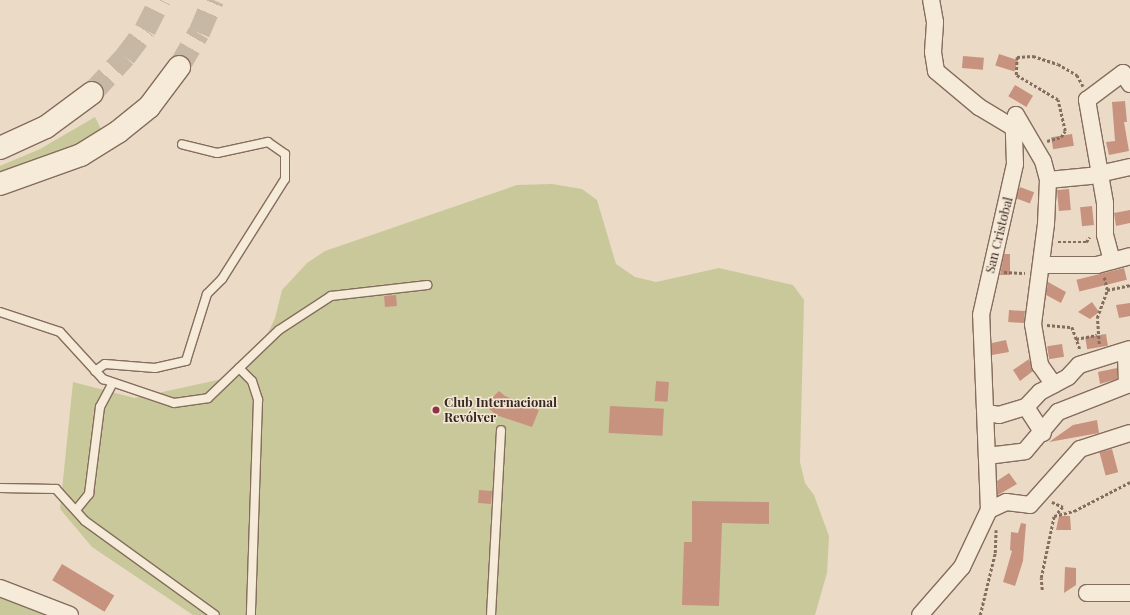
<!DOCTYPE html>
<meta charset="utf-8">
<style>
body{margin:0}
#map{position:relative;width:1130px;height:615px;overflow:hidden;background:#ebdbc6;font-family:"Playfair Display",serif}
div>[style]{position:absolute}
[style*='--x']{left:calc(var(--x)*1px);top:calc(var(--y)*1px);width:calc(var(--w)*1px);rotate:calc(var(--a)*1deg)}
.green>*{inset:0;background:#c9c89b}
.building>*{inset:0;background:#c7937f;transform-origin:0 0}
.secondary-tunnel>*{height:22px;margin-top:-11px;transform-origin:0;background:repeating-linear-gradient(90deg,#c7b7a5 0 22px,transparent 0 33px)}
.path>*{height:2.5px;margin-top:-1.25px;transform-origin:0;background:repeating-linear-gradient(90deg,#856d5d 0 3px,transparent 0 5px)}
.roads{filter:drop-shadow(1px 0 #856d5d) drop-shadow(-1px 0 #856d5d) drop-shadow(0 1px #856d5d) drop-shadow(0 -1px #856d5d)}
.service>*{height:8px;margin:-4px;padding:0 4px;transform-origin:4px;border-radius:4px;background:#f6ead9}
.minor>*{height:16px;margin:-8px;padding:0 8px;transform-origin:8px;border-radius:8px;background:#f6ead9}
.secondary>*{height:22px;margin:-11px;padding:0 11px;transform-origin:11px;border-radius:11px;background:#f6ead9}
.dots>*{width:11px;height:11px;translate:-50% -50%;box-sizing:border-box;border:2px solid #f3e6d5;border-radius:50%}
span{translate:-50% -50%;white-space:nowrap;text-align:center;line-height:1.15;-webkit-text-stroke:3px #f3e6d5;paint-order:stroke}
.street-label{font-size:13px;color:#372820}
.poi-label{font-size:13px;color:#372820;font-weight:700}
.left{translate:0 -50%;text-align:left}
</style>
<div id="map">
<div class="green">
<i style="clip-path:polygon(95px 117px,102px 131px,68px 149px,0 174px,0 166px,40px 149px)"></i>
<i style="clip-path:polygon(552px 184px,582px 189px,597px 200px,616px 264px,635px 277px,656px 282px,719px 268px,793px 285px,804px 300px,800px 462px,805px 483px,814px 495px,829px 536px,827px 573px,815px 615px,193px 615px,92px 547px,60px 509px,73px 382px,135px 398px,222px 379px,262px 346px,275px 318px,282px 290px,307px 263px,325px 251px,517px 185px)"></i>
<i style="clip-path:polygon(0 592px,57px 615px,0 615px)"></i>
</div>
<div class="building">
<i style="left:999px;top:54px;width:20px;height:12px;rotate:18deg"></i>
<i style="left:963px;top:56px;width:21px;height:12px;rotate:5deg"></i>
<i style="left:1015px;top:85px;width:21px;height:13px;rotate:31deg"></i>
<i style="clip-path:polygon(1125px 101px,1127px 122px,1124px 122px,1129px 151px,1109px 155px,1106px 142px,1115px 141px,1112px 102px)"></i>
<i style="left:1072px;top:134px;width:12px;height:21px;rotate:81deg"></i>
<i style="left:1020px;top:187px;width:15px;height:12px;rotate:20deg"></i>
<i style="left:1069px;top:189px;width:21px;height:12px;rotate:85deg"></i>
<i style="left:1092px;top:206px;width:19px;height:12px;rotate:84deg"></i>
<i style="clip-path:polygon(1130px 210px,1130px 223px,1116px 226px,1114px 213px)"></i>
<i style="clip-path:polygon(1004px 254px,1010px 254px,1010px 275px,1000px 275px)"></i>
<i style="left:1124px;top:268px;width:12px;height:49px;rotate:76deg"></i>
<i style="clip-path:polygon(1048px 282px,1066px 292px,1061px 303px,1046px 295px)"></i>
<i style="left:396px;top:295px;width:11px;height:12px;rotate:85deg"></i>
<i style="clip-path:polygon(1092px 302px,1099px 312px,1090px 319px,1078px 312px)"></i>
<i style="clip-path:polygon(1130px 303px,1130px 316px,1119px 318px,1116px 305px)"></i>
<i style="left:1009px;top:310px;width:16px;height:12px;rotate:4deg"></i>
<i style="left:1106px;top:334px;width:12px;height:21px;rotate:81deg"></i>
<i style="clip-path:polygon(1006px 340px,1009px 352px,992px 355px,992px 343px)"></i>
<i style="left:1062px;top:344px;width:13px;height:15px;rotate:81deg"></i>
<i style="clip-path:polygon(1029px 359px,1033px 371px,1020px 381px,1013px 370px)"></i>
<i style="clip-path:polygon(1117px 368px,1117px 379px,1100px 384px,1098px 372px)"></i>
<i style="left:656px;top:381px;width:13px;height:20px;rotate:4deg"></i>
<i style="clip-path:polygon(499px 391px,505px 396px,539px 410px,532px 427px,496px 415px,485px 405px)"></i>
<i style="left:610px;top:406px;width:54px;height:27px;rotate:3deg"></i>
<i style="clip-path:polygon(1097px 420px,1099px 433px,1049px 442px,1073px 425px)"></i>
<i style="left:1112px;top:449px;width:24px;height:13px;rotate:75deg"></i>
<i style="clip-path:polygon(1009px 473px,1017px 484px,998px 495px,997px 481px)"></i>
<i style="left:479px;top:490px;width:13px;height:13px;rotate:4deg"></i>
<i style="clip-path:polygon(692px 501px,769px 502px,769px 524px,722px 523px,719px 606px,682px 605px,684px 542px,692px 542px)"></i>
<i style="clip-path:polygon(1059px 516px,1070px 516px,1071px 530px,1056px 530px)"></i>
<i style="clip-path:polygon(1021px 523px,1026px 524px,1023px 561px,1015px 586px,1003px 582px,1012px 551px,1010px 550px,1011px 532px,1018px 533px)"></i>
<i style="left:62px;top:564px;width:61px;height:19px;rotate:31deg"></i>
<i style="clip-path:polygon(1065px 567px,1076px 568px,1076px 585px,1064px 593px)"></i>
</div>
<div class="secondary-tunnel">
<i style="--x:179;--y:67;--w:39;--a:-60"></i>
<i style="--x:199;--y:33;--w:36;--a:-67"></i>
<i style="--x:92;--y:93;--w:49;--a:-47.5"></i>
<i style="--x:125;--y:57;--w:34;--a:-53"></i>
<i style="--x:145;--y:30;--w:34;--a:-63"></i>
</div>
<div class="path">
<i style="--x:1047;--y:141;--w:15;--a:-16"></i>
<i style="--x:1061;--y:137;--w:7;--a:-56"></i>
<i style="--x:1065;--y:131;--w:32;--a:-103"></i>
<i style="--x:1058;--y:100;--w:49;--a:-149.2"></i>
<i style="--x:1016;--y:75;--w:18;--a:-87"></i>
<i style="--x:1017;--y:57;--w:16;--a:-4"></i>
<i style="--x:1033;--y:56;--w:26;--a:18"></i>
<i style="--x:1058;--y:64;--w:22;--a:30"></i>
<i style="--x:1077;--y:75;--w:13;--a:61"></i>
<i style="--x:1058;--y:242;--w:28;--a:0"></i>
<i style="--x:1086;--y:242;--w:6;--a:-51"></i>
<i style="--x:1004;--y:272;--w:21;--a:3"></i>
<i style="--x:1107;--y:290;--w:24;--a:-12"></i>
<i style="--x:1047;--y:325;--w:25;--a:5"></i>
<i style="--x:1072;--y:327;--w:23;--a:70"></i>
<i style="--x:1076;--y:339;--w:21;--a:-11"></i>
<i style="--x:1099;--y:344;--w:26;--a:-94"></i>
<i style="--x:1097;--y:318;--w:30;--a:-70"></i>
<i style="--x:1107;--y:290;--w:13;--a:-103"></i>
<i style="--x:1052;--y:502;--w:12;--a:24"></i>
<i style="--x:1063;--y:507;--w:8;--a:130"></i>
<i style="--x:1042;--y:590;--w:12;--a:-95"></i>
<i style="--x:1041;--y:578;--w:63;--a:-78.2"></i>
<i style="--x:1054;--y:516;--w:21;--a:-14"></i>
<i style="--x:1074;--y:511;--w:63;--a:-27.4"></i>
<i style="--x:980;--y:615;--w:64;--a:-76.4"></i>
<i style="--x:995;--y:553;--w:23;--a:-88"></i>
</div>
<div class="roads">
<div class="service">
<i style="--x:0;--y:312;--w:63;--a:18.4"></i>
<i style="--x:60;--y:332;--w:64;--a:47.5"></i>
<i style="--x:103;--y:379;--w:75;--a:18.7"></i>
<i style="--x:174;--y:403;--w:34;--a:-8"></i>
<i style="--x:208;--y:398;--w:98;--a:-43.8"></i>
<i style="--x:279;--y:330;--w:62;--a:-33.2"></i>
<i style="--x:331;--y:296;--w:97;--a:-6.5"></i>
<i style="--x:239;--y:368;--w:18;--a:45"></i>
<i style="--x:252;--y:381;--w:20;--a:72"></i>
<i style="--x:258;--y:400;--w:215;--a:91.9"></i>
<i style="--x:95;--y:371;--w:12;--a:-35"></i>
<i style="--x:105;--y:364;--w:50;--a:4.6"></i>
<i style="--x:155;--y:368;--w:32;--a:-13"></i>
<i style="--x:186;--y:361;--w:70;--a:-72.6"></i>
<i style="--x:207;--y:294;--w:21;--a:-45"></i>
<i style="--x:222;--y:279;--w:118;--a:-57.8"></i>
<i style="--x:285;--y:179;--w:25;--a:-90"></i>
<i style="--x:285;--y:154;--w:21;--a:-145"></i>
<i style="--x:268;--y:142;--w:52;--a:167.8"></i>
<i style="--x:217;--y:153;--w:36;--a:-166"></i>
<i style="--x:0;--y:488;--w:56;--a:1"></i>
<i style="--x:56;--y:489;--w:43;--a:47.8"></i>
<i style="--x:85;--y:521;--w:160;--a:35.9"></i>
<i style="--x:76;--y:510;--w:21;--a:-51"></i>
<i style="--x:89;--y:494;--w:88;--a:-82.8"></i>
<i style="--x:100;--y:407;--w:27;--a:-62"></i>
<i style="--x:491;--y:615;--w:185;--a:-86.9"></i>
</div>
<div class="minor">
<i style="--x:1014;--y:128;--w:13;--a:-81"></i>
<i style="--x:1016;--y:115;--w:53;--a:59.6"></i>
<i style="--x:1043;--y:161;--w:20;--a:75"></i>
<i style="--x:1048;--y:180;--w:44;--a:92.6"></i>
<i style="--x:1046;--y:224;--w:101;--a:97.4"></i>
<i style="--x:1033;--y:324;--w:42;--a:80.3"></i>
<i style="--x:1040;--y:365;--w:24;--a:55"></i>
<i style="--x:1048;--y:180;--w:42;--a:-5.4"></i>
<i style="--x:1090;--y:176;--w:41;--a:-12.7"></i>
<i style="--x:1112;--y:261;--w:27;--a:-105"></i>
<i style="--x:1105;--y:235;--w:32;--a:-90"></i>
<i style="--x:1105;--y:203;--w:105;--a:-99.9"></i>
<i style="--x:1087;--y:100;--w:45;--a:-36.9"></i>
<i style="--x:1123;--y:73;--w:13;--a:58"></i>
<i style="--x:1041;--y:265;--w:56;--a:0"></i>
<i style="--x:1097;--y:265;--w:34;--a:-15"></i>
<i style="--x:1026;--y:407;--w:31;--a:57"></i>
<i style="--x:987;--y:413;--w:12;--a:9"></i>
<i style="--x:999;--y:415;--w:28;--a:-17"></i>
<i style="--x:1026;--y:407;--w:21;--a:-47"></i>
<i style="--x:1040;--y:392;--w:32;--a:-28"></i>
<i style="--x:1068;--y:377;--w:16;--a:-47"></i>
<i style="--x:1079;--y:365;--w:53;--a:-17.4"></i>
<i style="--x:987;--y:456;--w:38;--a:-7"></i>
<i style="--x:1025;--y:451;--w:51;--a:-49.8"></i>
<i style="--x:1058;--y:412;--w:74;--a:-21.4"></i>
<i style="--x:1127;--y:385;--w:34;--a:-92"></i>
<i style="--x:989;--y:510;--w:19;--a:-25"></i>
<i style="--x:1006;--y:502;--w:24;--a:7"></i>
<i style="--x:1030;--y:505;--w:75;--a:-48.2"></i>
<i style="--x:1080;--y:449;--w:52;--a:-17.7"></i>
<i style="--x:0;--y:588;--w:75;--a:21.1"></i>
<i style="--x:1087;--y:593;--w:43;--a:0"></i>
<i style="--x:920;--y:615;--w:64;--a:-48.8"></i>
<i style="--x:962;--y:567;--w:63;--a:-64.7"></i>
<i style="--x:989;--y:510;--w:195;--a:-92.3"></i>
<i style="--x:981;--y:315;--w:155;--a:-77.3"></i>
<i style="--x:1015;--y:164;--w:36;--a:-92"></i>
<i style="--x:1014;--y:128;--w:41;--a:-149"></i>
<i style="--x:979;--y:107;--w:56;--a:-140.1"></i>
<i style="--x:936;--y:71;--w:19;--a:-99"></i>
<i style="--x:933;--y:52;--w:30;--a:-86"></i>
<i style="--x:935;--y:22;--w:22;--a:-100"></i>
</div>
<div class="secondary">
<i style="--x:0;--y:148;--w:51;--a:-24.5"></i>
<i style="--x:46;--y:127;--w:57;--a:-36.5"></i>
<i style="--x:0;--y:184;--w:86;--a:-19.7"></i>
<i style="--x:81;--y:155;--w:44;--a:-31.9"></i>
<i style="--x:118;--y:132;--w:40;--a:-39"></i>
<i style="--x:149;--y:107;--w:50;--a:-53.1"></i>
</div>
</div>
<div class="dots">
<i style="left:436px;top:410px;background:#903240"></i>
</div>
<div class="street-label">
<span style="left:999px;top:235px;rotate:-76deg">San Cristobal</span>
</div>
<div class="poi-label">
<span class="left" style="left:444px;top:410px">Club Internacional<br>Revólver</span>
</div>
</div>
